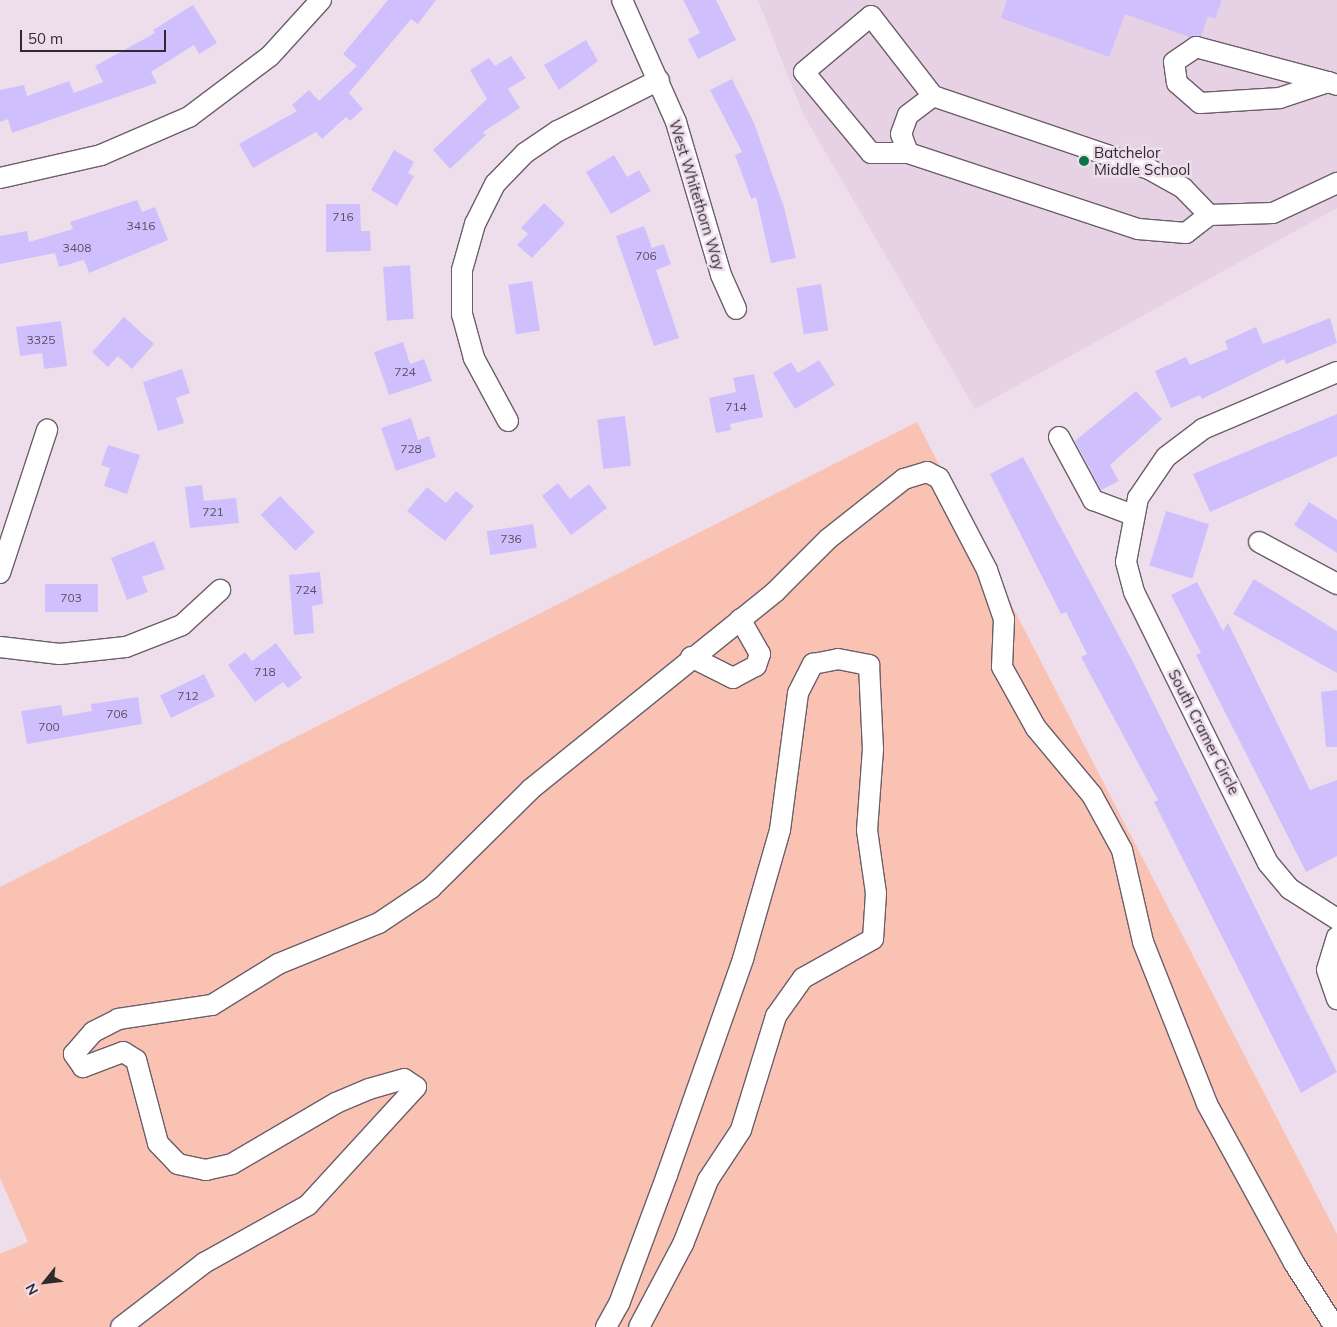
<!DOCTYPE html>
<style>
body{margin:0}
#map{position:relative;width:1337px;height:1327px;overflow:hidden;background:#eedeec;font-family:Mulish,sans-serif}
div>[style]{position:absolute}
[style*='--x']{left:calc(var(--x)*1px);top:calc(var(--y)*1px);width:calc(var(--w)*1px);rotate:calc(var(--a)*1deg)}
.built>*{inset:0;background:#e7d1e4}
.green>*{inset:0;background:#fac2b2}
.building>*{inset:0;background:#cfc0fd;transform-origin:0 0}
.roads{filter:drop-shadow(1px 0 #6b5e6a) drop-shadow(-1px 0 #6b5e6a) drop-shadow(0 1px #6b5e6a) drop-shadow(0 -1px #6b5e6a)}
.minor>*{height:20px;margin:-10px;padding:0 10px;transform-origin:10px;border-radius:10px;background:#fff}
.dots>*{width:14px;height:14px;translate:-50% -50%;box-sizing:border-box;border:2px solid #eedeec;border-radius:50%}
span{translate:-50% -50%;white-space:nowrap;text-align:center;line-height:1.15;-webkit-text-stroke:5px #eedeec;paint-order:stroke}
.number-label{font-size:12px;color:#585063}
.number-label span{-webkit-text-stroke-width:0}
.poi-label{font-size:15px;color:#302a30}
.left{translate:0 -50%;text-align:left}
.street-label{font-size:15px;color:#302a30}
.north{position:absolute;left:20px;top:1257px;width:50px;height:50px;-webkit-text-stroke:4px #eedeec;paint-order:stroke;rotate:241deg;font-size:14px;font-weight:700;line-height:20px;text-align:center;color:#302a30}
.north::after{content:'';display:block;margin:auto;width:18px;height:22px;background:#302a30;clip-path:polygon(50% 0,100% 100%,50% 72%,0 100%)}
.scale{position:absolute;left:20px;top:30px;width:146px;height:22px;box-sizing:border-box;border:2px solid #302a30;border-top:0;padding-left:6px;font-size:15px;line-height:18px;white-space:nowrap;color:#302a30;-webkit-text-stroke:4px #eedeec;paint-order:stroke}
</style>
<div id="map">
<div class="built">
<i style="clip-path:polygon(758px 0,1337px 0,1337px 208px,975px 409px,803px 114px)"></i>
</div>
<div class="green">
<i style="clip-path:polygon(917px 422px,1337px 1234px,1337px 1327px,0 1327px,0 1254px,28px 1242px,0 1178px,0 887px)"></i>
</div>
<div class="building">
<i style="clip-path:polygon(388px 0,436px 0,418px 24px,411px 19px,349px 93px,363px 109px,350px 121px,346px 117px,322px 139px,316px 132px,253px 168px,239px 144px,297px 111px,292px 105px,309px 90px,319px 101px,357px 66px,343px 54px)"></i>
<i style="clip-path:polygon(683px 0,716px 0,736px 40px,698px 59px,688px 39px,700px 33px)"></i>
<i style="clip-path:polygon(1007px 0,1222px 0,1215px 19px,1208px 16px,1201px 36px,1189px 37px,1125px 14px,1109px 57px,1001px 18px)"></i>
<i style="clip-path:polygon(193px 5px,217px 43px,199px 54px,194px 45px,151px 72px,157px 83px,12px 133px,8px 119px,0 122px,0 90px,24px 85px,27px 96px,69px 81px,74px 93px,103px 82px,95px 66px,155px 33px,153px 30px)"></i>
<i style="clip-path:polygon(586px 40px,598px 61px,559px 90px,544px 65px)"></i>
<i style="clip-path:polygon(511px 56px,526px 78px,508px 89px,520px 108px,483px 132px,486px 135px,450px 169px,433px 150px,487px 99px,470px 70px,489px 58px,495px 66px)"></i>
<i style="clip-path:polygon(732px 79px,754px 123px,784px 207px,796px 258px,771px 263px,756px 197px,751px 199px,735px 155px,742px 152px,710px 90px)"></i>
<i style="clip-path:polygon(394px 150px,414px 162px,408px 173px,414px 176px,397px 206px,371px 190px)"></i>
<i style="clip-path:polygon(614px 155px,627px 177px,639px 170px,651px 191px,611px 214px,586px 172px)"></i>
<i style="clip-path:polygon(137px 200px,142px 212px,155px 207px,168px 240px,89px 273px,84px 260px,59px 267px,55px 253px,0 264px,0 236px,27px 231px,29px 242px,73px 229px,70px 222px)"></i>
<i style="clip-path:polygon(544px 203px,565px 223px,532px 258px,517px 245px,528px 234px,521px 228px)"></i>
<i style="clip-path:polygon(326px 204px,360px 204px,361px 231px,370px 231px,371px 251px,326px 252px)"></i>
<i style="clip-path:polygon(644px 226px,652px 248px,664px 244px,671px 264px,656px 270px,679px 338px,654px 346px,616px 236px)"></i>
<i style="left:410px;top:265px;width:54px;height:27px;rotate:86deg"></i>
<i style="left:532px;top:281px;width:50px;height:24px;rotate:81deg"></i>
<i style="left:821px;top:284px;width:47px;height:25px;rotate:81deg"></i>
<i style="clip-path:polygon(124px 317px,154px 344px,132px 369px,118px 356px,108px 367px,92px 352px)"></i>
<i style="clip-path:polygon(1330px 318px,1337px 343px,1286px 364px,1284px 359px,1202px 399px,1200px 395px,1171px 408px,1155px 371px,1186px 357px,1190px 365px,1228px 349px,1225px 341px,1256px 327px,1263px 344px)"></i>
<i style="clip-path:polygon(61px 321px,67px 366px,44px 369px,42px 353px,20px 356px,16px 327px)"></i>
<i style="clip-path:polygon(403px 342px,410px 364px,424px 359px,432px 381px,389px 395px,374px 352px)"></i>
<i style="clip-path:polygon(819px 360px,835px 385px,795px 409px,773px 373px,791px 362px,798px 373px)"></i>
<i style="clip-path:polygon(182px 369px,190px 393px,176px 398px,184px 423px,158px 431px,143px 382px)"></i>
<i style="clip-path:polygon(754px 374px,763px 417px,730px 424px,731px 430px,716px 433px,709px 398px,736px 392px,733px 378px)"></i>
<i style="clip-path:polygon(1136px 391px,1162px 419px,1110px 465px,1119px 481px,1101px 490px,1075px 441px)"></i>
<i style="clip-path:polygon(1337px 414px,1337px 456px,1210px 512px,1193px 474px)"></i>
<i style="left:625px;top:416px;width:50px;height:28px;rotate:83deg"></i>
<i style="clip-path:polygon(411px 418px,418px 440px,429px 436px,436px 457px,396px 471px,381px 428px)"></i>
<i style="clip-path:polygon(108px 445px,140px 455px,127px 494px,104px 486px,110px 468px,101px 465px)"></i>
<i style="clip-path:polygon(1023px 457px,1133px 662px,1337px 1072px,1301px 1093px,1154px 802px,1158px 800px,1081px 657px,1087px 654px,1066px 612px,1061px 614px,990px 474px)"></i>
<i style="clip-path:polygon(558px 483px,570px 499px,589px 484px,607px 508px,571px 535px,542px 496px)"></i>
<i style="clip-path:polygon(202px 485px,204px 501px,236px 498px,239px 523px,190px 528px,185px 487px)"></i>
<i style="clip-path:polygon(427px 487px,446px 503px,456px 491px,474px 506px,445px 541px,407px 511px)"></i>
<i style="left:280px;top:496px;width:50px;height:27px;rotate:46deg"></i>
<i style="clip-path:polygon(1309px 502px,1337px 520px,1337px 553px,1294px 525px)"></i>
<i style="left:1166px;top:511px;width:45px;height:57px;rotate:17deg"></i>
<i style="left:533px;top:524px;width:24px;height:47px;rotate:81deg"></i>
<i style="clip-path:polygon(154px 541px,165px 569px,142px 577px,148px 592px,127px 600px,111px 558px)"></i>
<i style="clip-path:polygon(320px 572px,323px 604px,312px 606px,314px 633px,294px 635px,289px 575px)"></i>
<i style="clip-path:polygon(1254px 579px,1337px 631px,1337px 673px,1233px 614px)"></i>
<i style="clip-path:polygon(1197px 582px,1223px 631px,1228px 623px,1310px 790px,1337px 780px,1337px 856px,1306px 872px,1196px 655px,1201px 653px,1171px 595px)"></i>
<i style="left:45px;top:584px;width:53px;height:28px"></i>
<i style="clip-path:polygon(276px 643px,302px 678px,288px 688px,283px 682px,255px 702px,228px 665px,245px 652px,252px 661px)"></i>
<i style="left:204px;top:674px;width:25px;height:49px;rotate:64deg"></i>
<i style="clip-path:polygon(1337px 690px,1337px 747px,1326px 747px,1321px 692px)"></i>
<i style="clip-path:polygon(138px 697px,142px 724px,27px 744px,21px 711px,61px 705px,63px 716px,92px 711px,91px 704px)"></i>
</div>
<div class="roads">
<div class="minor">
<i style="--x:622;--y:0;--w:133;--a:66.1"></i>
<i style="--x:676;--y:122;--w:159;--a:73.6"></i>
<i style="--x:721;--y:275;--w:37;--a:66"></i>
<i style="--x:1328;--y:82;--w:51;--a:161.6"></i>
<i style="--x:1280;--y:98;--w:80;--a:176.4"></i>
<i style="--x:1200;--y:103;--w:30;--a:-139"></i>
<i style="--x:1177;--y:83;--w:21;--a:-98"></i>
<i style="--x:1174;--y:62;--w:27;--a:-34"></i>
<i style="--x:1196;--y:47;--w:137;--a:14.9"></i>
<i style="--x:1328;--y:82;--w:9;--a:18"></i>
<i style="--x:908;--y:153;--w:37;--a:180"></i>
<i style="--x:871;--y:153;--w:105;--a:-129.6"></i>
<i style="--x:804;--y:72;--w:87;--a:-39.9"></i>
<i style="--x:871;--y:16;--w:101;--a:52.2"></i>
<i style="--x:0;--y:178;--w:104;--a:-12.8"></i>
<i style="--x:101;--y:155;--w:96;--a:-23.4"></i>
<i style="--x:189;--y:117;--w:101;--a:-37"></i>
<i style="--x:270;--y:56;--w:76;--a:-47.7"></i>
<i style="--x:1209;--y:215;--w:29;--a:142"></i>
<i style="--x:1186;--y:233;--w:48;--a:-175.2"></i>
<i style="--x:1138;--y:229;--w:242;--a:-161.7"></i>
<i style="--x:908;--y:153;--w:20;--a:-110"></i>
<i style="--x:901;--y:134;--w:20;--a:-70"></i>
<i style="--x:908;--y:115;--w:31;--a:-37"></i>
<i style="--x:933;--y:96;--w:228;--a:18.7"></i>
<i style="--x:1149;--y:169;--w:39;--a:29"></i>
<i style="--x:1183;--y:188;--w:37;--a:46"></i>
<i style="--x:1209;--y:215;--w:64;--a:-1.8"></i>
<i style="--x:1273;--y:213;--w:71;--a:-25.1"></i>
<i style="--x:1337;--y:372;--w:146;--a:157"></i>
<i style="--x:1203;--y:429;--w:46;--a:142.9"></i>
<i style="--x:1166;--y:457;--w:50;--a:124.3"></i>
<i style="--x:1138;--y:498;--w:65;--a:100.6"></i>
<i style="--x:1126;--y:562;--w:31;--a:75"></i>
<i style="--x:1134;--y:592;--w:302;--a:63.7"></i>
<i style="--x:1268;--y:863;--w:34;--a:50"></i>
<i style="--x:1290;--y:889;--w:56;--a:32.6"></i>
<i style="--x:508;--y:421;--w:72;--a:-118.4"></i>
<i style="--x:474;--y:358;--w:46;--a:-105.3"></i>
<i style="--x:462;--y:314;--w:44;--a:-90"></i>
<i style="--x:462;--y:270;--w:48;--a:-74.2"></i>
<i style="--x:475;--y:224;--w:45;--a:-63.4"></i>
<i style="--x:495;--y:184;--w:43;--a:-45.9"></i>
<i style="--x:525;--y:153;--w:40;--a:-34"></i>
<i style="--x:558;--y:131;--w:113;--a:-26.8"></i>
<i style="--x:1059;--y:437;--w:72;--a:61.6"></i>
<i style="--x:1093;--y:500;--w:43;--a:20.6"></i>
<i style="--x:1259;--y:542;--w:89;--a:28.3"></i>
<i style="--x:0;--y:573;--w:151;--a:-71.8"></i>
<i style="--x:0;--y:647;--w:60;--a:6.7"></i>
<i style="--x:60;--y:654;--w:66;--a:-6.1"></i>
<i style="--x:126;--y:647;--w:60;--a:-21.4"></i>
<i style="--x:182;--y:625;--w:52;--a:-42.6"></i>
<i style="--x:691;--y:657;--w:47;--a:26.6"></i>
<i style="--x:733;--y:678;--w:26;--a:-28"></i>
<i style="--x:756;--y:666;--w:13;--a:-72"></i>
<i style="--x:760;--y:654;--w:40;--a:-119.7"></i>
<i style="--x:1337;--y:937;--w:34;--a:107"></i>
<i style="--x:1327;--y:970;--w:31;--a:71"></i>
<i style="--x:121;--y:1327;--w:105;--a:-37.6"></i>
<i style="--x:204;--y:1263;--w:119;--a:-29.1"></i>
<i style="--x:308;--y:1205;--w:160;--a:-47.5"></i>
<i style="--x:416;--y:1087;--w:14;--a:-146"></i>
<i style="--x:404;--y:1079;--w:36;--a:164"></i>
<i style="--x:369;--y:1089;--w:36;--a:157"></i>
<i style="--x:336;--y:1103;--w:121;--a:149.6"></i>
<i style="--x:232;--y:1164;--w:27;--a:167"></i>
<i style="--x:206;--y:1170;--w:29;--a:-168"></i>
<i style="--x:178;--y:1164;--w:29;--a:-134"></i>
<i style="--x:158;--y:1143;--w:86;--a:-104.8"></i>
<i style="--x:136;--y:1060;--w:15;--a:-148"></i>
<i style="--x:123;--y:1052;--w:43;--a:159.4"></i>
<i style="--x:83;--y:1067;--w:16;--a:-125"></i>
<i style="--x:74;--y:1054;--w:29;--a:-49"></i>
<i style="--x:93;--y:1032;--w:28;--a:-27"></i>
<i style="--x:118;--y:1019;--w:95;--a:-8.5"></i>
<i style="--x:212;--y:1005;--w:78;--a:-31.8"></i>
<i style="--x:278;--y:964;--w:109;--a:-22.1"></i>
<i style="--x:379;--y:923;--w:63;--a:-33.9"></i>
<i style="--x:431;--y:888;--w:141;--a:-44.7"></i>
<i style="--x:531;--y:789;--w:314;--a:-38.9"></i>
<i style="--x:775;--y:592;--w:75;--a:-45"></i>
<i style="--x:828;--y:539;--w:97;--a:-38.3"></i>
<i style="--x:904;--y:479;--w:24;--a:-17"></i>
<i style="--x:927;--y:472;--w:13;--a:27"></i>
<i style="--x:939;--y:478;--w:104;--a:62.4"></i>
<i style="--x:987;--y:570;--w:52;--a:70.9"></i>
<i style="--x:1004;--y:619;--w:48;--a:92.4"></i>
<i style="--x:1002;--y:667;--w:70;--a:60.9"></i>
<i style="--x:1036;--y:728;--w:87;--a:50.1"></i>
<i style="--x:1092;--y:795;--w:63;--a:61.4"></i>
<i style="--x:1122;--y:850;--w:94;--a:77.1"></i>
<i style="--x:1143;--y:942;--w:174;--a:68.4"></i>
<i style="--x:1207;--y:1104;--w:181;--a:61.3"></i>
<i style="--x:1294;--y:1263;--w:76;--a:57.4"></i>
<i style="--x:606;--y:1327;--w:26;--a:-61"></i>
<i style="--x:619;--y:1304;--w:138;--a:-69.6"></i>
<i style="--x:667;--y:1175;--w:229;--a:-70.6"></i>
<i style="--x:743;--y:959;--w:134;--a:-74"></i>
<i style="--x:780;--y:830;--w:138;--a:-82.5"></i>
<i style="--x:798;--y:693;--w:33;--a:-63"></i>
<i style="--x:813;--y:664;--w:25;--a:-11"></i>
<i style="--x:838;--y:659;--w:32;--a:11"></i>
<i style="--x:869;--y:665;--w:84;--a:87.3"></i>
<i style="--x:873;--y:749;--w:81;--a:94.2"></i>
<i style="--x:867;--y:830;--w:64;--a:81.9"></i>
<i style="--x:876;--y:893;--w:46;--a:93.7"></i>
<i style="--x:873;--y:939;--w:80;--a:150.9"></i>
<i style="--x:803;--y:978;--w:47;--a:125.4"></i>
<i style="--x:776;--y:1016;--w:119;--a:107.1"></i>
<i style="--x:741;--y:1130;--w:60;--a:123.4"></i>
<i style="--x:708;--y:1180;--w:69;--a:111.3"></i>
<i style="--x:683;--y:1244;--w:94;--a:117.9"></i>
</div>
</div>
<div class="dots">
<i style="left:1084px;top:161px;background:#0c734a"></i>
</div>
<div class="number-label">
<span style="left:343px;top:217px">716</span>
<span style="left:141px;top:226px">3416</span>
<span style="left:77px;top:248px">3408</span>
<span style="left:646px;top:256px">706</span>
<span style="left:41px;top:340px">3325</span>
<span style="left:405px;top:372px">724</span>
<span style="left:736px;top:407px">714</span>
<span style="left:411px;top:449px">728</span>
<span style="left:213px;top:512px">721</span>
<span style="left:511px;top:539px">736</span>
<span style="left:306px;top:590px">724</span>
<span style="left:71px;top:598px">703</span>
<span style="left:265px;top:672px">718</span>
<span style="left:188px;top:696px">712</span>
<span style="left:117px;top:714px">706</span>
<span style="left:49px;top:727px">700</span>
</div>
<div class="poi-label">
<span class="left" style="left:1094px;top:161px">Batchelor<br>Middle School</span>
</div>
<div class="street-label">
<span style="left:697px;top:195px;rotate:73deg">West Whitethorn Way</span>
<span style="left:1204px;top:732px;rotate:63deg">South Cramer Circle</span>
</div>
<div class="north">N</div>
<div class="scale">50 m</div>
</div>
